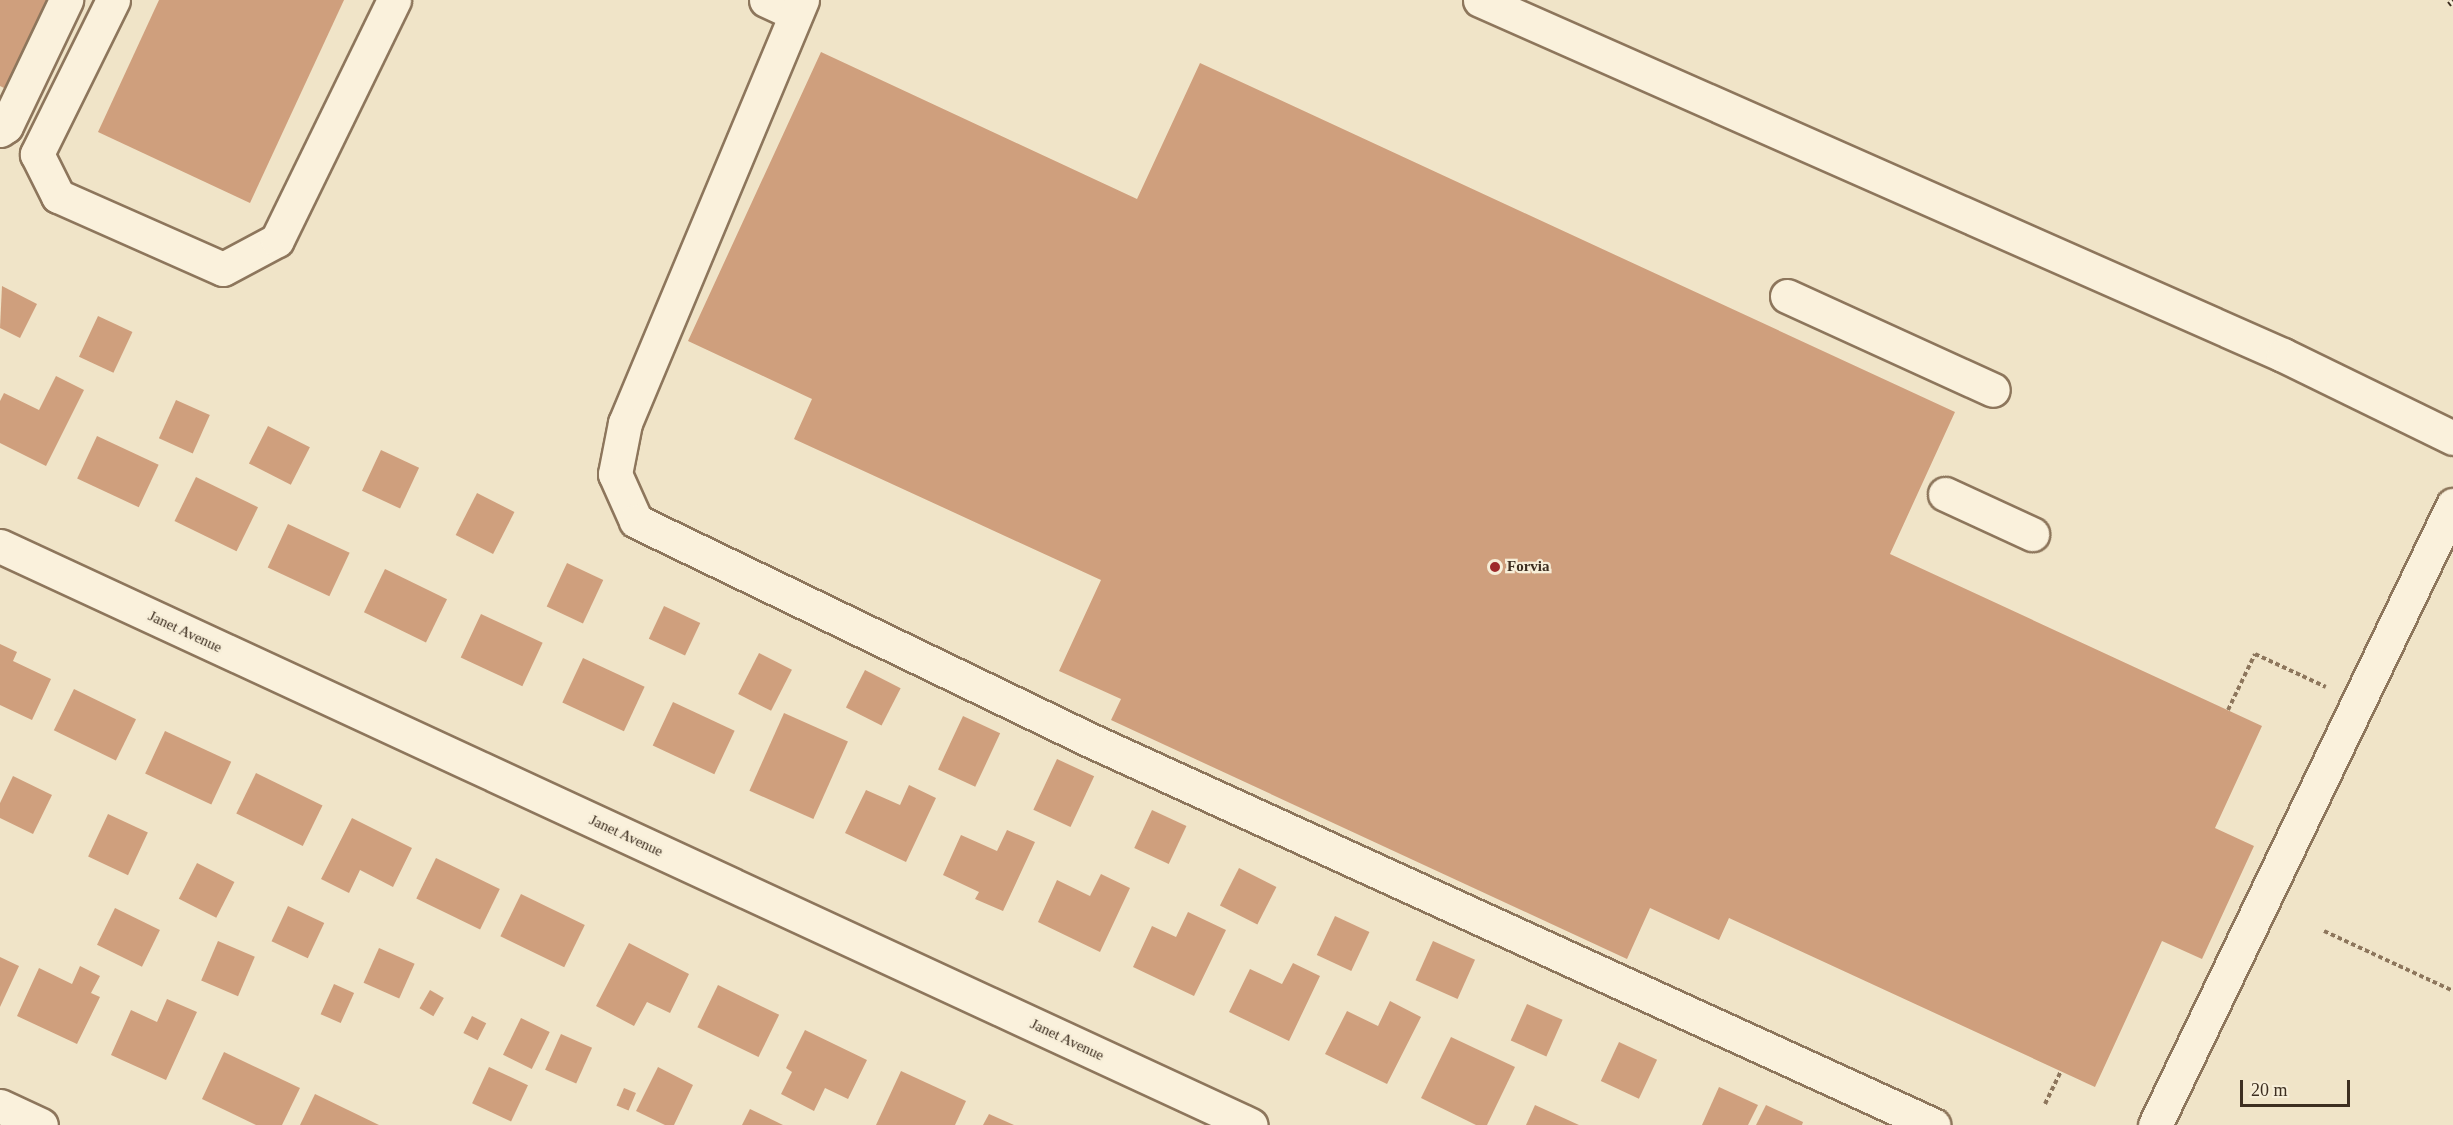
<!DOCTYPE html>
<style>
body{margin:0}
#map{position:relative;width:2453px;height:1125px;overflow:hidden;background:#f0e4c8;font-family:Georgia,serif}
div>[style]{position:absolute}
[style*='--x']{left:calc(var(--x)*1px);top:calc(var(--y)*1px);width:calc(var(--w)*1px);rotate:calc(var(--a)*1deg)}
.building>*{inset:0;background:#cf9f7d;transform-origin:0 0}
.path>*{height:4px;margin-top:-2px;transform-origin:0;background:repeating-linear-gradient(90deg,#8d765c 0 4.5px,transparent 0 7.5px)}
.roads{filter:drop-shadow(2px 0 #8d765c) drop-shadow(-2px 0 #8d765c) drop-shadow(0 2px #8d765c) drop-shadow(0 -2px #8d765c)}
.minor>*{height:33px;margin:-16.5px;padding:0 16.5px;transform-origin:16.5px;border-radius:16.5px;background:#faf1dc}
.rail>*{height:7px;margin-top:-3.5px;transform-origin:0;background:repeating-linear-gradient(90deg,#f7eed8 0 14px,#3d2e20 0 28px);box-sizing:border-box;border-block:2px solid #3d2e20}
.dots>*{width:16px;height:16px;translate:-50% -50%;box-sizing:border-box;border:3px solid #f7eed8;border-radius:50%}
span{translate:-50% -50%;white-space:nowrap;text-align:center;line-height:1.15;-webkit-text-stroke:4.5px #f7eed8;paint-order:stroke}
.poi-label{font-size:15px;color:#3d2e20;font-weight:700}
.left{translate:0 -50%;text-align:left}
.street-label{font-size:15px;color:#3d2e20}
.scale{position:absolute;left:2240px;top:1080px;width:110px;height:27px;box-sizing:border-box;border:3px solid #3d2e20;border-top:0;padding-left:8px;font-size:18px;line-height:21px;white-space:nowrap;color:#3d2e20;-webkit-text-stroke:4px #f7eed8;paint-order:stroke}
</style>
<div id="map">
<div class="building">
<i style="clip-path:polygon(0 0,50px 0,8px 90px,0 86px)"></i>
<i style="clip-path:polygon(159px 0,344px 0,250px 203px,98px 132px)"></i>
<i style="clip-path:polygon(821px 52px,1137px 199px,1200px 63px,1955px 412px,1890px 554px,2262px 726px,2215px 828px,2254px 846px,2202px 959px,2162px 941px,2095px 1087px,1729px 918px,1719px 940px,1650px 908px,1627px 959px,1111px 720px,1121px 699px,1059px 671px,1101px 580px,794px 439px,812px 399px,688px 341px)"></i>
<i style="clip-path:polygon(2px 286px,37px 304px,20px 338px,0 328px)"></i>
<i style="left:98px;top:316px;width:38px;height:45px;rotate:25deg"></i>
<i style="clip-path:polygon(56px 376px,84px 390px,46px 466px,0 443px,0 401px,4px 393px,39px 410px)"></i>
<i style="left:176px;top:400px;width:37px;height:42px;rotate:24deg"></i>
<i style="left:268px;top:426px;width:47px;height:42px;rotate:27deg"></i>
<i style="left:97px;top:436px;width:68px;height:47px;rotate:25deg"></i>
<i style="left:381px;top:450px;width:42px;height:45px;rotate:25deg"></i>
<i style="left:196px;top:477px;width:69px;height:49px;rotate:26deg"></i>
<i style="left:477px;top:493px;width:42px;height:47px;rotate:27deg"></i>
<i style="left:288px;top:524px;width:68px;height:48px;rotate:25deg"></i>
<i style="left:567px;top:563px;width:40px;height:48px;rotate:25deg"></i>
<i style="left:385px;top:569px;width:69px;height:48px;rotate:26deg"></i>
<i style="left:664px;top:606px;width:40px;height:36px;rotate:25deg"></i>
<i style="left:481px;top:614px;width:68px;height:48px;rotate:25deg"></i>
<i style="clip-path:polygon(0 644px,17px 652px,13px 661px,51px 679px,32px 720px,0 705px)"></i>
<i style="left:759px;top:653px;width:37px;height:46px;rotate:27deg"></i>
<i style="left:583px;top:658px;width:68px;height:49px;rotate:25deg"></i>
<i style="left:865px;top:670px;width:40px;height:42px;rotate:27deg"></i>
<i style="left:74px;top:689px;width:69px;height:46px;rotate:26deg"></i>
<i style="left:673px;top:702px;width:68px;height:48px;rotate:25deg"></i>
<i style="left:784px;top:713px;width:70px;height:85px;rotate:24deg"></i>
<i style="left:963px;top:716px;width:41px;height:59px;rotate:25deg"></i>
<i style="left:165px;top:731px;width:73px;height:47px;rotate:25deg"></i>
<i style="left:1057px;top:759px;width:41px;height:56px;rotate:25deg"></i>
<i style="left:256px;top:773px;width:74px;height:45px;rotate:26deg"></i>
<i style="clip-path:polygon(13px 776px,52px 795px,33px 834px,0 818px,0 803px)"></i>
<i style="clip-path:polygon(909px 785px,936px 798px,906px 862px,845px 833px,866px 790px,900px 805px)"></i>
<i style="left:1152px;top:810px;width:38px;height:42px;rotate:25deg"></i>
<i style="left:108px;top:814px;width:44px;height:47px;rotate:25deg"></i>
<i style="clip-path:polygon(352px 818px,412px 848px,393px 887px,360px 870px,349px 893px,321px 879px)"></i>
<i style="clip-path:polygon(1007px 830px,1035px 842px,1003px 911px,975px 899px,979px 892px,943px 875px,961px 835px,997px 851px)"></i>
<i style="left:436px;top:858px;width:71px;height:45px;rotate:26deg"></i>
<i style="left:197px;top:863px;width:42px;height:40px;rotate:27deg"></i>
<i style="left:1239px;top:868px;width:42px;height:42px;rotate:27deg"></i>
<i style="clip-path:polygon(1101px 874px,1130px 888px,1100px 952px,1038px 922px,1057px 880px,1090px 896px)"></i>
<i style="left:521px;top:894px;width:71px;height:47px;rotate:26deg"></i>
<i style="left:288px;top:906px;width:40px;height:39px;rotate:25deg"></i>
<i style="left:115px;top:908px;width:50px;height:41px;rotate:26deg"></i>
<i style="clip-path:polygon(1188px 912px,1226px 930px,1194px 996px,1133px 967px,1152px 926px,1176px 937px)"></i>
<i style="left:1335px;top:916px;width:38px;height:43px;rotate:25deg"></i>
<i style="left:218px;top:941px;width:40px;height:43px;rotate:23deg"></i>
<i style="left:1433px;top:941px;width:46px;height:43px;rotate:24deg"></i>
<i style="clip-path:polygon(629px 943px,689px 974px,670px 1013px,647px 1002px,634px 1026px,596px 1006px)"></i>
<i style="left:379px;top:948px;width:39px;height:38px;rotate:24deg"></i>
<i style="clip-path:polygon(0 957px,19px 966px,0 1007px)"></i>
<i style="clip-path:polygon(1293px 963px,1320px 976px,1289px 1041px,1229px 1012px,1250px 969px,1282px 984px)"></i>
<i style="clip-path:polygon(80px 966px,100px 976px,91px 993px,100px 997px,77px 1044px,17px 1016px,39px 968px,72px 984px)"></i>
<i style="left:334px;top:984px;width:22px;height:33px;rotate:24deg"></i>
<i style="left:718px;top:985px;width:68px;height:47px;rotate:26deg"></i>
<i style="left:430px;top:990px;width:16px;height:21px;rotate:30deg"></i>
<i style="clip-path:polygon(167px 999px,197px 1012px,166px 1080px,111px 1055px,131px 1010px,157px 1022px)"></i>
<i style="clip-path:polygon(1390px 1001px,1421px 1017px,1387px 1084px,1325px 1054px,1347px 1011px,1378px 1026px)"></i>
<i style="left:1527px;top:1004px;width:39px;height:40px;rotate:24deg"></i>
<i style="left:472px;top:1016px;width:16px;height:19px;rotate:27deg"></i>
<i style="left:521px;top:1018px;width:32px;height:41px;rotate:26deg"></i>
<i style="clip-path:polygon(805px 1030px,867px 1060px,848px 1099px,825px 1088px,814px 1111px,781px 1094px,792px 1072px,786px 1068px)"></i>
<i style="left:561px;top:1034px;width:34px;height:39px;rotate:24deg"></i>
<i style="clip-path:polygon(1451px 1037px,1515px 1067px,1487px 1125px,1476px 1125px,1421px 1098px)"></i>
<i style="left:1619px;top:1042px;width:42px;height:43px;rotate:25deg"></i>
<i style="clip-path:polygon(224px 1052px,300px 1088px,282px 1125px,256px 1125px,202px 1099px)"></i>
<i style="left:489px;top:1067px;width:43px;height:40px;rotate:25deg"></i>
<i style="clip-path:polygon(658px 1067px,693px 1085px,674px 1125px,665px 1125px,636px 1111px)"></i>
<i style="clip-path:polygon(901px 1071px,966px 1101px,955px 1125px,876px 1125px)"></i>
<i style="clip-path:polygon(1719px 1087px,1758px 1105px,1748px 1125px,1702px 1125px)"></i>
<i style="left:624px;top:1088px;width:13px;height:19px;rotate:23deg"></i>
<i style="clip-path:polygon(315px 1094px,379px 1125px,300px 1125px)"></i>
<i style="clip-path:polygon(1535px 1105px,1579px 1125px,1526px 1125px)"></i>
<i style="clip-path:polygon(1766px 1105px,1803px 1122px,1802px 1125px,1756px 1125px)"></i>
<i style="clip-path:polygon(750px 1109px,783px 1125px,742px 1125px)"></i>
<i style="clip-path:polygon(989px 1114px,1014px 1125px,983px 1125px)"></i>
</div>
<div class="path">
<i style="--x:2228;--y:710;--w:62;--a:-64.3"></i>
<i style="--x:2255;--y:654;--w:78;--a:24.9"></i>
<i style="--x:2324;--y:931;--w:142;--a:24.9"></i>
<i style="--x:2045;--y:1104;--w:37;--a:-64"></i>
</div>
<div class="roads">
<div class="minor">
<i style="--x:113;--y:0;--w:172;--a:116.3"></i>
<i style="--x:37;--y:154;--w:47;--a:63.4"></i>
<i style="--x:58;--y:196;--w:180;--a:23.9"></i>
<i style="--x:223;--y:269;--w:61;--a:-28.2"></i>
<i style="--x:277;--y:240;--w:267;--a:-64"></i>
<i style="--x:766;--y:0;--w:31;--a:25"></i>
<i style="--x:802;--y:0;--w:459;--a:112.7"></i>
<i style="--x:625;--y:423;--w:52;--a:101.1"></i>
<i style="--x:615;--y:474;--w:51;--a:65.9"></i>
<i style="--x:636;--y:521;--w:506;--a:25.76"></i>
<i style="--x:1092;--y:741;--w:925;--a:24.54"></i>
<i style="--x:1480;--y:0;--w:878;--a:23.85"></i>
<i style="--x:2283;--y:355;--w:189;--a:26"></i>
<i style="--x:0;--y:130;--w:7;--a:-34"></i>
<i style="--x:6;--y:126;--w:140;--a:-64.5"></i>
<i style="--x:1787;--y:296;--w:226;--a:24.5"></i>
<i style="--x:1945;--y:494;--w:96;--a:24.7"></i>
<i style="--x:0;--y:546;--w:1378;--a:24.84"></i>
<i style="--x:0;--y:1106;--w:45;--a:24.9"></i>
<i style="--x:2155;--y:1125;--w:688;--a:-64.33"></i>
</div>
</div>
<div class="rail">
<i style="--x:2450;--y:0;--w:5;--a:53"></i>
</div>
<div class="dots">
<i style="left:1495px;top:567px;background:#9e2a2b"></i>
</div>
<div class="poi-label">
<span class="left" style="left:1507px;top:567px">Forvia</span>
</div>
<div class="street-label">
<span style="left:185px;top:632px;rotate:25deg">Janet Avenue</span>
<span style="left:626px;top:836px;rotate:25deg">Janet Avenue</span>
<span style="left:1067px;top:1040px;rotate:25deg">Janet Avenue</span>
</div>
<div class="scale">20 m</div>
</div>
